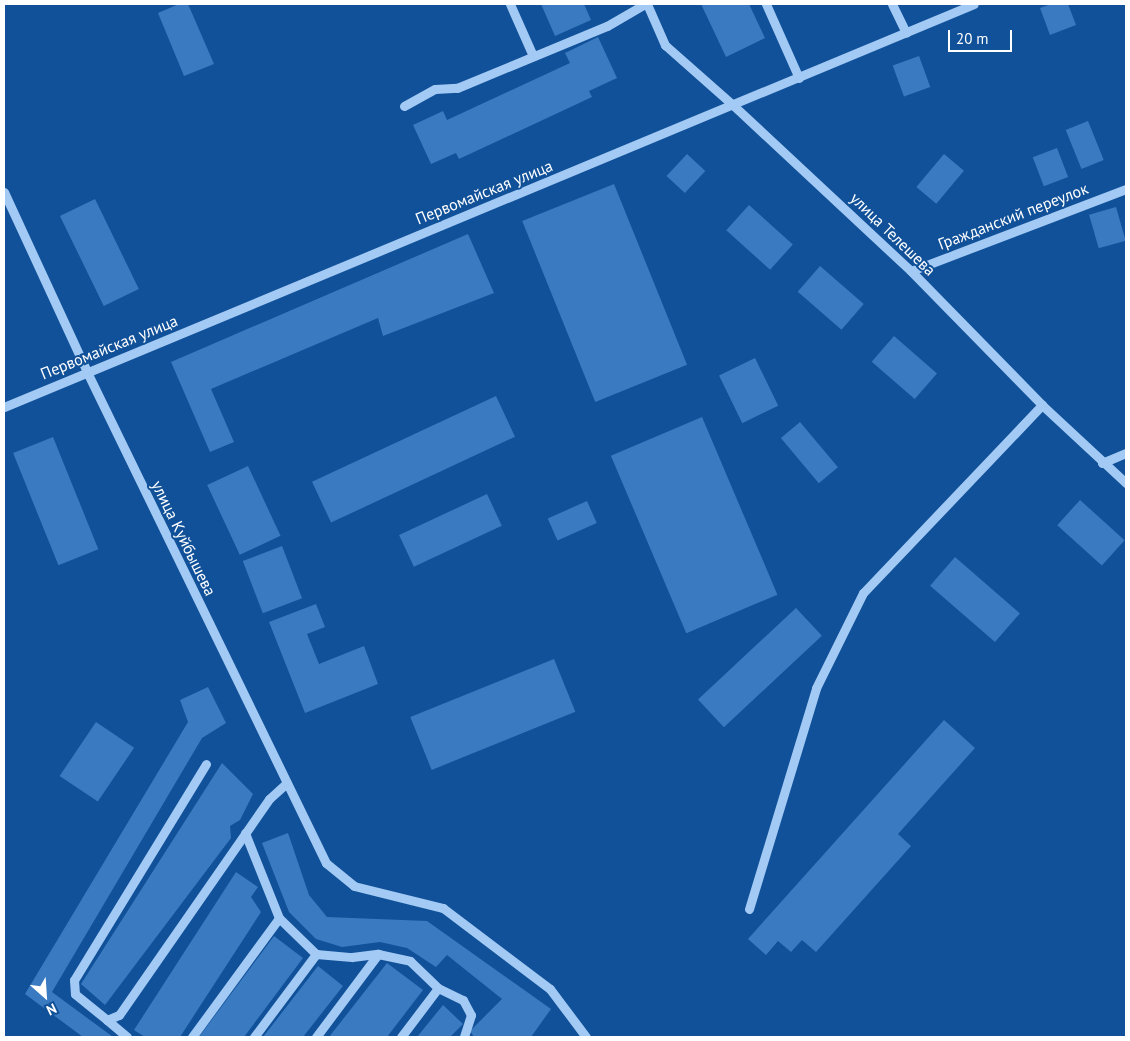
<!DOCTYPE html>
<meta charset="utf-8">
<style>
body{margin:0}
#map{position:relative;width:1130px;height:1041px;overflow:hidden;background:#115199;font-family:"PT Sans",sans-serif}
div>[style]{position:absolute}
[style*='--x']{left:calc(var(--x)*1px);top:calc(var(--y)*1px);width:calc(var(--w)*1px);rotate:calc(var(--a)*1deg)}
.building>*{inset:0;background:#397ac1;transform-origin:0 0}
.minor>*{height:9px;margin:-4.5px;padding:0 4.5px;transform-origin:4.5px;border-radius:4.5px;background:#a3caf4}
span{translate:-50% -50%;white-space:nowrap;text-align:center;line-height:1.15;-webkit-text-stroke:4px #115199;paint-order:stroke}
.street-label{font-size:16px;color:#fff}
.frame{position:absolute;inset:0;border:5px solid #fff;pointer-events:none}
.north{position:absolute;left:20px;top:971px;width:50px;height:50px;-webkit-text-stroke:4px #115199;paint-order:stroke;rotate:154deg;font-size:14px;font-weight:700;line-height:20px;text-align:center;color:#fff}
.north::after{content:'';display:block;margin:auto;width:18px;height:22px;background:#fff;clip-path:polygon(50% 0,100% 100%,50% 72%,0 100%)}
.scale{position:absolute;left:948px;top:30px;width:64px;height:22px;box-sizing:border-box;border:2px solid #fff;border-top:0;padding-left:6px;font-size:15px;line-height:18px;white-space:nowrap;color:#fff;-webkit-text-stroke:4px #115199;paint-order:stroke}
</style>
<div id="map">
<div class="building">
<i style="clip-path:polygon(179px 4px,188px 4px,214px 64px,184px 76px,158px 13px)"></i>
<i style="clip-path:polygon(541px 4px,584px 4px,591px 20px,555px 36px)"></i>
<i style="clip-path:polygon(701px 4px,749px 4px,765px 38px,726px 57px)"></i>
<i style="clip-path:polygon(1051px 4px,1068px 4px,1076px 25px,1050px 35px,1040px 8px)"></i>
<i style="clip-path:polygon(598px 37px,617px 78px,589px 91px,592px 97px,459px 159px,456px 153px,431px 164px,413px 125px,443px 111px,447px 120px,570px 63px,565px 53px)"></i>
<i style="left:919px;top:56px;width:33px;height:28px;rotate:70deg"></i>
<i style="left:1088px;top:121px;width:42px;height:24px;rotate:68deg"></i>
<i style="left:1057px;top:148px;width:31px;height:26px;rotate:69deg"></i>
<i style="left:687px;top:154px;width:25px;height:30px;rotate:43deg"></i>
<i style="left:944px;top:154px;width:26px;height:43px;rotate:40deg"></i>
<i style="left:614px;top:184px;width:195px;height:99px;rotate:68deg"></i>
<i style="left:95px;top:199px;width:100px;height:39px;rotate:64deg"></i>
<i style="left:749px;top:205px;width:59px;height:34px;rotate:42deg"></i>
<i style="left:1116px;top:207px;width:35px;height:28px;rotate:74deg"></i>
<i style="clip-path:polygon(468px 234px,494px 293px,383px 336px,378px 318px,211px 389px,234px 442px,210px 452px,171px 362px)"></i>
<i style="left:820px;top:266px;width:58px;height:34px;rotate:41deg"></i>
<i style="left:894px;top:336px;width:57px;height:34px;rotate:41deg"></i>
<i style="left:755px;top:358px;width:53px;height:40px;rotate:64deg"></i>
<i style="left:496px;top:396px;width:45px;height:203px;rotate:65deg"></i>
<i style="left:702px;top:417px;width:193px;height:99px;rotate:67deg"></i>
<i style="left:800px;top:422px;width:59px;height:25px;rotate:50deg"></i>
<i style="left:53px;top:437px;width:121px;height:43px;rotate:68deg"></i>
<i style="left:248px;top:466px;width:77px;height:45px;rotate:65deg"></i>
<i style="left:487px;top:494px;width:35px;height:97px;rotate:65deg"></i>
<i style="left:1080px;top:500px;width:60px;height:34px;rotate:42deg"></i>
<i style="left:587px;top:501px;width:24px;height:43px;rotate:66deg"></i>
<i style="left:282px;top:546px;width:56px;height:42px;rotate:69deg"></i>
<i style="left:955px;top:557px;width:86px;height:38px;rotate:41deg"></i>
<i style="clip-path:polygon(316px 604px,325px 627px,307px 634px,319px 664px,364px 646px,378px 684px,305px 713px,269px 622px)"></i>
<i style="left:796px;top:608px;width:38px;height:134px;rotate:47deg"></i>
<i style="left:554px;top:659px;width:57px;height:155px;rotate:68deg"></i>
<i style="clip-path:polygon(208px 687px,226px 723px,202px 738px,52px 992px,113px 1037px,83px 1037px,25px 994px,188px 722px,180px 700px)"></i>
<i style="clip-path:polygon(944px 720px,975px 748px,898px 834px,911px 846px,816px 952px,802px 940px,791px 952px,778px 941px,766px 955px,748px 939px)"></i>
<i style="left:96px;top:722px;width:46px;height:65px;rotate:34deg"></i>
<i style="clip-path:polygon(222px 763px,253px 794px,240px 820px,230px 826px,231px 838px,105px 1005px,81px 984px)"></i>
<i style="clip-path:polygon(288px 833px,309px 895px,327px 917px,427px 921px,551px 1009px,531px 1037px,474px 1037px,470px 1031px,502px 999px,447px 955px,436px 967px,407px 948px,380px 942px,342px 947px,316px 939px,289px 912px,262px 843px)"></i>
<i style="clip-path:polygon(236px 872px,258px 887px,251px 897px,261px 912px,180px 1037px,145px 1037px,134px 1030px)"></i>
<i style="clip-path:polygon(274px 936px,303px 958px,244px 1037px,199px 1037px)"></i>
<i style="clip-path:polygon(387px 963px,423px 990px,387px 1037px,329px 1037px)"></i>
<i style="clip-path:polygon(318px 966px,343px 986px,303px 1037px,263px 1037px)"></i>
<i style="clip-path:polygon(443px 1005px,463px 1024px,450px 1037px,417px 1037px)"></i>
</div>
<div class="minor">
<i style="--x:510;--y:4;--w:57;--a:66.1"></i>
<i style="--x:647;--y:4;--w:45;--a:66.3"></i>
<i style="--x:665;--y:45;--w:92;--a:41.5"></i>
<i style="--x:734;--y:106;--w:242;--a:43"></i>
<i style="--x:911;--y:271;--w:187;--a:45.6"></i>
<i style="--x:1042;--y:405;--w:115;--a:42.9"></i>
<i style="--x:766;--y:4;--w:81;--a:66"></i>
<i style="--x:892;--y:4;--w:32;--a:64"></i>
<i style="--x:404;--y:106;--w:35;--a:-29"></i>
<i style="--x:435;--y:89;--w:22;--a:-3"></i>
<i style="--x:457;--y:88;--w:162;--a:-22.5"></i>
<i style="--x:607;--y:26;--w:44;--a:-30.1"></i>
<i style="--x:4;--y:192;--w:198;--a:65.2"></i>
<i style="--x:87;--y:372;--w:546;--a:64.04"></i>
<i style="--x:326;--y:863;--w:36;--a:39"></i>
<i style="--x:354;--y:886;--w:92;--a:13.9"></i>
<i style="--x:443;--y:908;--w:134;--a:37.1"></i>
<i style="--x:550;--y:989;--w:60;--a:53.1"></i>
<i style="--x:911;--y:271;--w:230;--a:-20.9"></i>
<i style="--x:4;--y:407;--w:1050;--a:-22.56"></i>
<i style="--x:1102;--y:463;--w:26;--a:-23"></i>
<i style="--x:206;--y:764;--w:253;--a:121.4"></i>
<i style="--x:74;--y:980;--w:14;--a:86"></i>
<i style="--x:75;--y:994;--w:41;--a:39.1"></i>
<i style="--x:107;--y:1020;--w:13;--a:-23"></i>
<i style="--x:119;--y:1015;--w:263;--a:-55.2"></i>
<i style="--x:269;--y:799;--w:24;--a:-42"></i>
<i style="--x:245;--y:833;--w:92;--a:68.2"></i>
<i style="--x:279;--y:918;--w:52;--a:44.2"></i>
<i style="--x:316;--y:954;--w:36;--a:5"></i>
<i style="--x:352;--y:957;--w:26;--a:-7"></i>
<i style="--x:378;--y:954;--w:33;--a:12"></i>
<i style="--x:410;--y:961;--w:39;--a:44"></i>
<i style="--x:438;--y:988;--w:28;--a:26"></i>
<i style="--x:463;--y:1000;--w:17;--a:62"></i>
<i style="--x:471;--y:1015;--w:23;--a:108"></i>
<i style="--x:749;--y:909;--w:231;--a:-73.1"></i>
<i style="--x:816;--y:688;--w:106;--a:-63.7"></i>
<i style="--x:863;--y:593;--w:260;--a:-46.4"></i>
<i style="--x:107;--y:1020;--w:26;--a:40"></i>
<i style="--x:192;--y:1037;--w:147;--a:-53.8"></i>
<i style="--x:254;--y:1037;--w:104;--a:-53.2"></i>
<i style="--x:316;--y:1037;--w:104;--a:-53.2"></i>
<i style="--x:401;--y:1037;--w:61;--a:-52.9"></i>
</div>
<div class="street-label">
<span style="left:484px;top:192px;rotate:-22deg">Первомайская улица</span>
<span style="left:1013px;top:216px;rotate:-21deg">Гражданский переулок</span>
<span style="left:893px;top:234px;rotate:44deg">улица Телешева</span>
<span style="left:109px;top:347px;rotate:-22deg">Первомайская улица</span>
<span style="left:184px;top:538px;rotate:64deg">улица Куйбышева</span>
</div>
<div class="frame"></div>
<div class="north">N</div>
<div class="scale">20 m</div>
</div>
